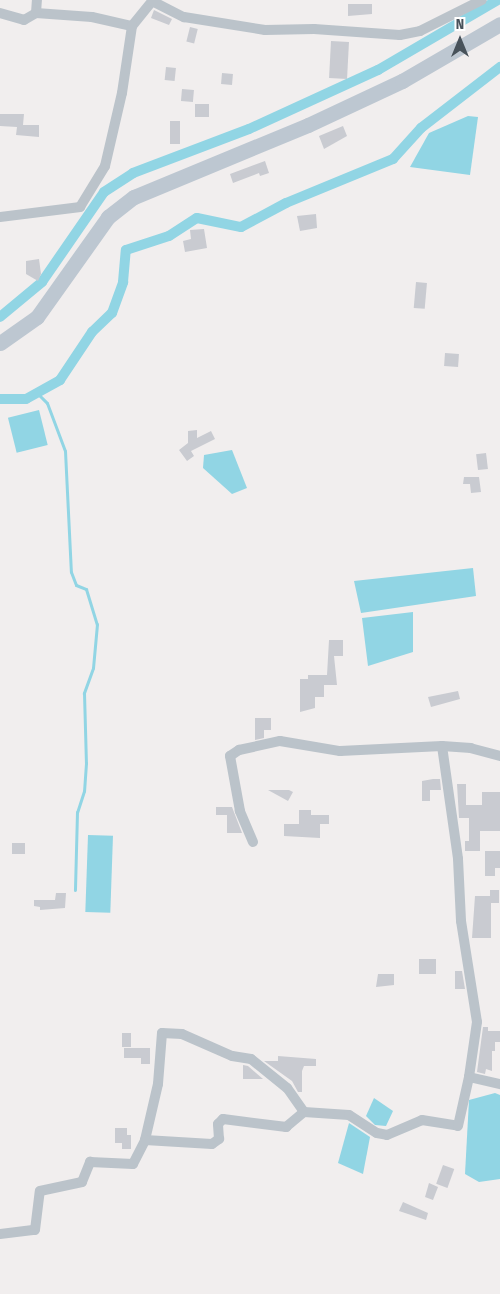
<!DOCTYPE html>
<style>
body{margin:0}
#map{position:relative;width:500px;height:1294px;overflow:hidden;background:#f1eeee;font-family:"Fira Sans Condensed",sans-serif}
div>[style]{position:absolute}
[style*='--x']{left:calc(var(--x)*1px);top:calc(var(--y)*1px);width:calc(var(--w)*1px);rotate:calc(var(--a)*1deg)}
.water>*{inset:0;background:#91d5e4;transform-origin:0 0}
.stream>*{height:3px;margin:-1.5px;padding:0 1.5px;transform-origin:1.5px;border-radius:1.5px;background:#91d5e4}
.canal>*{height:10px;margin:-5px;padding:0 5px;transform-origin:5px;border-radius:5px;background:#91d5e4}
.building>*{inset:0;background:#c9cbd1;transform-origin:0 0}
.street>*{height:10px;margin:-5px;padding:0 5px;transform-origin:5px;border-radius:5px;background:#bbc3ca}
.secondary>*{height:15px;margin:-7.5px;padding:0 7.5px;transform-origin:7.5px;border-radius:7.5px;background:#bdc7d1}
span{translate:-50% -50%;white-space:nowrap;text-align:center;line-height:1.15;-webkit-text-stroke:4.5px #fff;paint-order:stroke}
.north{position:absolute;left:435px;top:15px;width:50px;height:50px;-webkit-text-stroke:4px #fff;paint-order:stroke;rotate:0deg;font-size:14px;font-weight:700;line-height:20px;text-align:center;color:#48525a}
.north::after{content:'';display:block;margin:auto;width:18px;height:22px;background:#48525a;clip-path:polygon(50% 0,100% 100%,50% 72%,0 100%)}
</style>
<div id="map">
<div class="water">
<i style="clip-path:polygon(468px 116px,478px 117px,470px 175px,410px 167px,429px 133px)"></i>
<i style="left:39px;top:410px;width:36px;height:32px;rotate:76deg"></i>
<i style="clip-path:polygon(232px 450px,247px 488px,232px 494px,203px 468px,204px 455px)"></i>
<i style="clip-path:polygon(473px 568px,476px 596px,361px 613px,354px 581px)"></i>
<i style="clip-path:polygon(413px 612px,413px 652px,368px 666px,362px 618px)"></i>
<i style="left:88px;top:835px;width:25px;height:77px;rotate:2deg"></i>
<i style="clip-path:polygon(495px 1093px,500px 1095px,500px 1179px,479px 1182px,465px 1174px,469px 1100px)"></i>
<i style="clip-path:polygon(374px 1098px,393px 1111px,386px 1126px,375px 1125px,366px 1116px)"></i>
<i style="clip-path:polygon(349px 1123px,370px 1137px,363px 1174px,338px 1163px)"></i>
</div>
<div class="stream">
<i style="--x:37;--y:393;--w:14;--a:45"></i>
<i style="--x:47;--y:403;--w:51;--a:69.4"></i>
<i style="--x:65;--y:451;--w:121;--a:87.2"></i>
<i style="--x:71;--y:572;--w:14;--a:69"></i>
<i style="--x:76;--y:585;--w:11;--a:22"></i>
<i style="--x:86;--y:589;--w:37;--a:73"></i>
<i style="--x:97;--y:624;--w:44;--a:95.2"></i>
<i style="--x:93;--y:668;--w:27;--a:110"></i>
<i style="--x:84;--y:693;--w:70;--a:88.4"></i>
<i style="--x:86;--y:763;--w:28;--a:94"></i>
<i style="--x:84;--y:791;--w:22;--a:108"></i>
<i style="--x:77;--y:812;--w:78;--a:91.5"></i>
</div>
<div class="canal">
<i style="--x:0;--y:317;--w:55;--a:-39.8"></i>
<i style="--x:42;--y:282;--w:109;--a:-55.4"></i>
<i style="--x:104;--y:192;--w:35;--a:-33"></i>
<i style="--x:133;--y:173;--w:124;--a:-20.8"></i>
<i style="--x:249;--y:129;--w:142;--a:-24.6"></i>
<i style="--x:378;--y:70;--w:139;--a:-30.3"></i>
<i style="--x:0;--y:399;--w:26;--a:0"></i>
<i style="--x:26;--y:399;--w:39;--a:-29"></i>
<i style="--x:60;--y:380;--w:58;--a:-56.3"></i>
<i style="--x:92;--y:332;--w:28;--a:-44"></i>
<i style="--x:112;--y:313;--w:33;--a:-70"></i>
<i style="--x:123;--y:282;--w:32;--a:-85"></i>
<i style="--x:126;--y:250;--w:45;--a:-18"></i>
<i style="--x:169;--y:236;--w:33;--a:-33"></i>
<i style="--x:197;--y:218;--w:45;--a:11.6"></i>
<i style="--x:241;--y:227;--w:51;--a:-28.1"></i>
<i style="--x:286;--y:203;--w:116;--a:-22.4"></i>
<i style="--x:393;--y:159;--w:42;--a:-47.9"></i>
<i style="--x:421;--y:128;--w:100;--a:-37.7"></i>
</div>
<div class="building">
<i style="clip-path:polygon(348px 4px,372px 4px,372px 14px,348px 16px)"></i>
<i style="clip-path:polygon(154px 10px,172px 19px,169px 25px,151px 18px)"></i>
<i style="left:190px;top:27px;width:8px;height:15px;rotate:14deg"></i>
<i style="left:331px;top:41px;width:18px;height:37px;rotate:3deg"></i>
<i style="left:166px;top:67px;width:10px;height:13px;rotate:6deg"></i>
<i style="left:222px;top:73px;width:11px;height:11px;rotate:5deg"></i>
<i style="left:182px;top:89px;width:12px;height:12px;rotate:5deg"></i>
<i style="left:209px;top:104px;width:13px;height:14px;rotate:90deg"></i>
<i style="clip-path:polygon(0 114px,24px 114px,23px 125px,39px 125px,39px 137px,16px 135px,17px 127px,0 126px)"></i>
<i style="left:170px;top:121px;width:10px;height:23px"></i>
<i style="clip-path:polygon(343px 126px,347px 136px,324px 149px,319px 136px)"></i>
<i style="clip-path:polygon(265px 161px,269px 173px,260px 176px,259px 173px,233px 183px,230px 174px)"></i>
<i style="clip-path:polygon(316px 214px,317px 228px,300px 231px,297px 216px)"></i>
<i style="clip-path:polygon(204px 229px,207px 248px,185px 252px,183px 241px,191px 239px,190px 230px)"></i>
<i style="clip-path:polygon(39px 259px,41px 274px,38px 281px,26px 274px,26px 261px)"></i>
<i style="left:416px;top:282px;width:11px;height:26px;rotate:5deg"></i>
<i style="left:445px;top:353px;width:14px;height:13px;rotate:4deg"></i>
<i style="clip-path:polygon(197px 430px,197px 438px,211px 431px,215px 439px,191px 451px,194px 456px,187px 461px,179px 450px,188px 443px,188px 431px)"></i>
<i style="left:486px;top:453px;width:16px;height:10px;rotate:83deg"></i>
<i style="clip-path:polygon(464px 477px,479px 477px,481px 492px,471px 493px,470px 484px,463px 484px)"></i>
<i style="clip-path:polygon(329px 640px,343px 640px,343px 656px,334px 656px,337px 685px,324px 685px,324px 697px,315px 697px,315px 708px,300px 712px,300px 679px,308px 679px,308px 675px,327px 675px)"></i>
<i style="clip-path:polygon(458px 691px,460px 699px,431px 707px,428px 697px)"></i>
<i style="clip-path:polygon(255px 718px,271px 718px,271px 730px,264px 730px,264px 738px,255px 740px)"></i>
<i style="clip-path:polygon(433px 779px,440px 779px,441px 790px,430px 790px,430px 801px,422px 801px,422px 781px)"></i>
<i style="clip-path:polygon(457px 784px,466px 784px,466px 805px,482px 805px,482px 792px,500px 792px,500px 831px,480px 831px,480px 851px,465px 851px,465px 841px,469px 841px,469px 818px,459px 818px)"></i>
<i style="clip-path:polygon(268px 790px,289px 790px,293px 792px,288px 801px)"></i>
<i style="clip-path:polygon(216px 807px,232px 807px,242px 833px,227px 833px,227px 815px,216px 815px)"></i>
<i style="clip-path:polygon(299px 810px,311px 810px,311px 815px,329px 815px,329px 824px,320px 824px,320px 838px,284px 836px,284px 824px,299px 824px)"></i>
<i style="left:12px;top:843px;width:13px;height:11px"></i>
<i style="clip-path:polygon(485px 851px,500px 851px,500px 868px,495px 868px,495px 876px,485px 876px)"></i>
<i style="clip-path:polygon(490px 890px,499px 890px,499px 903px,491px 903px,491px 938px,472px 938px,475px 896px,490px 896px)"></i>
<i style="clip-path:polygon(56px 893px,66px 893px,65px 908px,40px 910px,40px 907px,34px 906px,34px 900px,55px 900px)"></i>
<i style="left:419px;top:959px;width:17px;height:15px"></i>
<i style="clip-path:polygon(455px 971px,462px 971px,465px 989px,455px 989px)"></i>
<i style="clip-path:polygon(378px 974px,394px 974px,394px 985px,376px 987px)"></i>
<i style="clip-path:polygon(483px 1027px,488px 1027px,488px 1031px,500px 1031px,500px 1042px,495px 1042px,495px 1051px,492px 1051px,492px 1071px,486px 1069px,485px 1074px,477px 1072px)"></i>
<i style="left:122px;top:1033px;width:9px;height:14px"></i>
<i style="clip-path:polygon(124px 1048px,150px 1048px,150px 1064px,141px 1064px,141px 1058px,124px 1058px)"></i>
<i style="clip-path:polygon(278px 1056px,316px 1059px,316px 1066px,304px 1066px,302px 1071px,302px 1092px,298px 1092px,292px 1081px,264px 1061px,278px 1061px)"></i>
<i style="clip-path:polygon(243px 1065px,248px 1066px,263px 1079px,243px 1079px)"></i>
<i style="clip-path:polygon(115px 1128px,127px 1128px,127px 1135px,131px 1135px,131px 1149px,122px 1149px,122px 1143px,115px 1143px)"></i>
<i style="left:443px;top:1165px;width:12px;height:20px;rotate:20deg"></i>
<i style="clip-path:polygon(429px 1183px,438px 1187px,433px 1200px,425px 1197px)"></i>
<i style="clip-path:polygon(403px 1202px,428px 1213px,426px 1220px,399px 1211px)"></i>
</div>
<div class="street">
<i style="--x:0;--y:13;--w:25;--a:16"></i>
<i style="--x:24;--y:20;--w:14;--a:-30"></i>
<i style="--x:36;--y:13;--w:56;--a:4.1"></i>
<i style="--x:92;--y:17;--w:41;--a:12.7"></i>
<i style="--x:132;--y:26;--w:32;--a:-51"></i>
<i style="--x:152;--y:1;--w:36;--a:27"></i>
<i style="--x:184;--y:17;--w:82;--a:9.1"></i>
<i style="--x:265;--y:30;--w:49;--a:-1.2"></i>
<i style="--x:314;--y:29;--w:86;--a:4"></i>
<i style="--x:400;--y:35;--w:20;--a:-11"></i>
<i style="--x:420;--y:31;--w:69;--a:-26.6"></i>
<i style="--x:36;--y:13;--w:13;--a:-86"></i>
<i style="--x:0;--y:217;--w:81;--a:-7.1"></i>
<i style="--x:80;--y:207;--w:48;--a:-58.6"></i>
<i style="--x:105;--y:166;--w:75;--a:-76.9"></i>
<i style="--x:122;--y:93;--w:68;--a:-81.5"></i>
<i style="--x:500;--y:756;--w:30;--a:-165"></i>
<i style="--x:471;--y:748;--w:29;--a:-176"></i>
<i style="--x:442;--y:746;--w:114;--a:81.9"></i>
<i style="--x:458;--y:859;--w:62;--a:87.2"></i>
<i style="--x:461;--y:921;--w:102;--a:81"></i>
<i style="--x:477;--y:1022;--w:56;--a:98.3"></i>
<i style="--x:469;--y:1077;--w:32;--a:13"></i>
<i style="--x:253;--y:842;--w:34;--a:-113"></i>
<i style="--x:240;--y:811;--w:56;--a:-100.3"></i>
<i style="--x:230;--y:756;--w:11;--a:-34"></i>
<i style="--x:239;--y:750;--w:42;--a:-12.4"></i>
<i style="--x:280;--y:741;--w:61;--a:9.5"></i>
<i style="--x:340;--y:751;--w:102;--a:-2.8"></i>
<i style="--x:304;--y:1112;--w:29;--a:-125"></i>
<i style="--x:287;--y:1088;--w:46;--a:-141.1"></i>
<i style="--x:251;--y:1059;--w:19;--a:-171"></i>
<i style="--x:232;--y:1056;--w:55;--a:-156.3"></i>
<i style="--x:182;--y:1034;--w:20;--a:-177"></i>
<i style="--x:162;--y:1033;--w:51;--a:94.5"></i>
<i style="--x:158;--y:1084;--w:57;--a:103.1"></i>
<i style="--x:145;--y:1140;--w:67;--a:3.4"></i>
<i style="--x:212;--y:1144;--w:9;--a:-36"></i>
<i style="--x:219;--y:1139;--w:15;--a:-94"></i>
<i style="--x:218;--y:1124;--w:7;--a:-45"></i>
<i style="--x:223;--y:1119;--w:64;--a:7.2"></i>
<i style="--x:286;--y:1127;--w:23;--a:-40"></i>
<i style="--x:304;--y:1112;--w:45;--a:3.8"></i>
<i style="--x:349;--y:1115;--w:33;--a:33"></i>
<i style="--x:377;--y:1133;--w:10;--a:11"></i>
<i style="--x:387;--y:1135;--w:38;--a:-23"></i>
<i style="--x:422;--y:1120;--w:36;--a:9"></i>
<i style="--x:458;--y:1126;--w:50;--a:-77.3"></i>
<i style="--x:0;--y:1234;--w:35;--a:-7"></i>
<i style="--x:35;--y:1230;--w:39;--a:-83"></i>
<i style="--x:40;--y:1191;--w:43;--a:-12.1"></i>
<i style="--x:82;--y:1182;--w:22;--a:-68"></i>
<i style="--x:90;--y:1162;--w:43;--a:2.7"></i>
<i style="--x:133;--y:1164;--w:27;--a:-63"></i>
</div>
<div class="secondary">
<i style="--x:0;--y:343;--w:45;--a:-35.1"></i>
<i style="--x:37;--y:317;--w:123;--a:-54.6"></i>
<i style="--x:108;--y:217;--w:33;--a:-38"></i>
<i style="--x:134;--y:197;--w:188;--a:-22.5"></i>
<i style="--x:308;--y:125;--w:104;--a:-25.1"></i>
<i style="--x:402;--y:81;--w:113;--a:-30.2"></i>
</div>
<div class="north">N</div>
</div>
